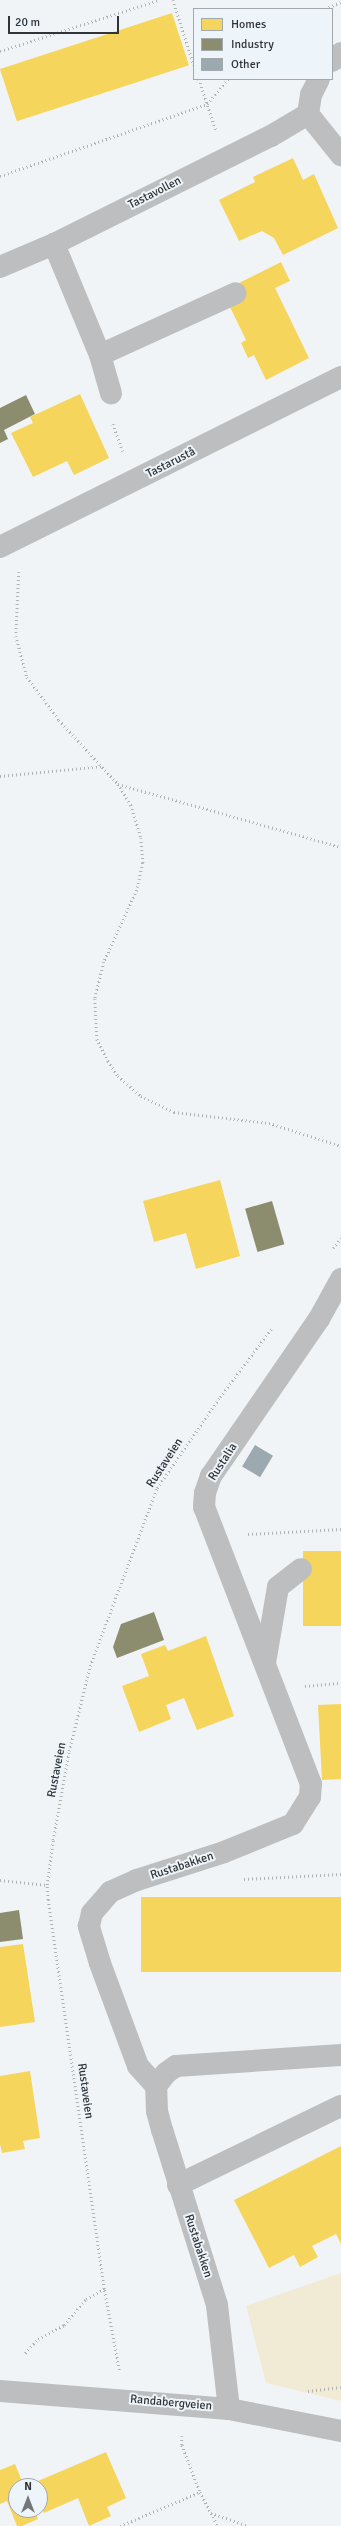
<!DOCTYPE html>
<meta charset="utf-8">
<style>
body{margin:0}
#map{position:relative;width:341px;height:2526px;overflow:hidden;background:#f0f4f7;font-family:Signika,sans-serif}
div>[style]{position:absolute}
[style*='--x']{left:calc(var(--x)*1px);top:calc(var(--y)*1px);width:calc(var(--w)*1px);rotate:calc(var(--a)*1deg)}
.green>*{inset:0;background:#f1ead5}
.homes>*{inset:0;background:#f6d55c;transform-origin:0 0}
.industry>*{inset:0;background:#8c8c6e;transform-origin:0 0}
.building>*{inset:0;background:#9ca9b1;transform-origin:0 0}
.path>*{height:2.5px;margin-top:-1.25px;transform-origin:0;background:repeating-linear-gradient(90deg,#b0b3b4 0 1px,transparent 0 4px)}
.minor>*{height:22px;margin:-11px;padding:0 11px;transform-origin:11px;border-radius:11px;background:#bcbebf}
span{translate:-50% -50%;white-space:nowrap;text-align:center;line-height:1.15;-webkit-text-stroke:4px #edf4fa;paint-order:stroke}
.street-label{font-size:12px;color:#323537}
.legend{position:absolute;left:193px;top:8px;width:140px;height:72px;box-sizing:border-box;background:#edf4fa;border:1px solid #a2a8ac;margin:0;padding:5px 7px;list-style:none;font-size:12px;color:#323537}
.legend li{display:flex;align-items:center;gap:8px;height:20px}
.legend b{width:20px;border:1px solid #a2a8ac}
.north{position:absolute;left:8px;top:2478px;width:40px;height:40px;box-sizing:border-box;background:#edf4fa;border:1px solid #a2a8ac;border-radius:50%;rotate:0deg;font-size:11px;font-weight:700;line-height:16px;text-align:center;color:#323537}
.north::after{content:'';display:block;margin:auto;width:14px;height:18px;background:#74787a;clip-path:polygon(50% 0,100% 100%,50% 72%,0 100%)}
.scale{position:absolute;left:8px;top:16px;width:111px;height:18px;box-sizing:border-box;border:2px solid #323537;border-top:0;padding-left:5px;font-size:12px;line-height:14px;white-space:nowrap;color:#323537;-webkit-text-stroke:3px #edf4fa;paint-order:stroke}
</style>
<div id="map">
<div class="green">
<i style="clip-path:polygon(341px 2273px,341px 2401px,266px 2383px,246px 2306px)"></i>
</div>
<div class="homes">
<i style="left:172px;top:13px;width:55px;height:181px;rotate:72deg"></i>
<i style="clip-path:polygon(293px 158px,303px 180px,314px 174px,338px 228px,283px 255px,274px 238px,262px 231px,239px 241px,219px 200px,255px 182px,253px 177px)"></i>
<i style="clip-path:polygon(281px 262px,290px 281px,275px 288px,309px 358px,266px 380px,254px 355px,248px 358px,241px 343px,246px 340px,230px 307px,233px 286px)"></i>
<i style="clip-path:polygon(80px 394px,109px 458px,74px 475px,67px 461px,33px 477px,11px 433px,33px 423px,30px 417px)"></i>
<i style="clip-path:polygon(220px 1180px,240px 1256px,196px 1269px,186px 1233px,154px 1242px,143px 1201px)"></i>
<i style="left:341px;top:1551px;width:75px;height:38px;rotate:90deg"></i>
<i style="clip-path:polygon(206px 1636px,234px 1716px,197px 1730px,184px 1698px,166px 1705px,171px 1719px,139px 1732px,122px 1686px,149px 1676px,141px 1654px,165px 1645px,168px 1651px)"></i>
<i style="clip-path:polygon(341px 1704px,341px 1779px,322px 1780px,318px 1705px)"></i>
<i style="left:341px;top:1897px;width:75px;height:200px;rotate:90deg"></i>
<i style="clip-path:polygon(23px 1944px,35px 2022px,0 2027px,0 1947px)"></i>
<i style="clip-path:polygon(30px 2071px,40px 2138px,23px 2141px,25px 2149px,2px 2153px,0 2144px,0 2076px)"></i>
<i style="clip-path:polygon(341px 2146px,341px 2244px,336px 2234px,312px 2246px,318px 2257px,300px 2267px,294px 2255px,269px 2268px,234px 2200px)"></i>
<i style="clip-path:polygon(106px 2452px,126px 2498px,107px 2507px,111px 2516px,89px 2526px,78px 2498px,44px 2513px,40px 2504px,40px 2486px,31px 2484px)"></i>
<i style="clip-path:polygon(15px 2464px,24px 2486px,16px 2486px,16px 2510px,34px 2510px,38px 2519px,22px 2526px,17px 2526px,7px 2501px,0 2504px,0 2470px)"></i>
</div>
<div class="industry">
<i style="clip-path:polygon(26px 395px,35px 414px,4px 430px,8px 439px,0 443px,0 408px)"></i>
<i style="left:272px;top:1201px;width:45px;height:28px;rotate:74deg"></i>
<i style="clip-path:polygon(154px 1612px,164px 1640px,117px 1658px,113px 1647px,121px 1624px)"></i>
<i style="clip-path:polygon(19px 1910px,23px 1939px,0 1942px,0 1913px)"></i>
</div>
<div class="building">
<i style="left:255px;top:1445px;width:21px;height:25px;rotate:31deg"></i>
</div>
<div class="path">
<i style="--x:173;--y:0;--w:68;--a:72.1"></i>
<i style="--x:325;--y:9;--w:17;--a:-24"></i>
<i style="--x:0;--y:51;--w:167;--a:-17.8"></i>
<i style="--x:199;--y:79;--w:54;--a:71.6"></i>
<i style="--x:0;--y:176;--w:219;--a:-19.2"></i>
<i style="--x:207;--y:104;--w:33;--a:-50"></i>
<i style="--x:113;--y:424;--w:29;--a:70"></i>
<i style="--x:19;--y:572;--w:64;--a:92.7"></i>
<i style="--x:16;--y:636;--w:42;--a:75"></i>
<i style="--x:27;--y:677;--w:54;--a:53.3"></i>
<i style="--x:59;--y:720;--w:87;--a:47.3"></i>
<i style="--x:118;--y:784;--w:25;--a:58"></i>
<i style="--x:131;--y:805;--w:34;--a:73"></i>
<i style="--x:141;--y:838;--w:25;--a:85"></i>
<i style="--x:143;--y:863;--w:28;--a:103"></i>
<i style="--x:137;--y:890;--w:79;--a:114.6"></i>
<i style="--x:104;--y:962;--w:38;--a:104"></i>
<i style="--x:95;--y:999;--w:40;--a:87.1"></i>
<i style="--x:97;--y:1039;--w:25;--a:63"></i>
<i style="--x:108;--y:1061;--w:18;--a:56"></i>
<i style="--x:118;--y:1076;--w:30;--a:41"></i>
<i style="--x:141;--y:1096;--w:37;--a:26"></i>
<i style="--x:174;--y:1112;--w:96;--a:6.6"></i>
<i style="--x:269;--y:1123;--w:76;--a:17.7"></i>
<i style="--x:0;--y:776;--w:103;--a:-5.5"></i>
<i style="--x:118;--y:784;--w:232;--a:15.8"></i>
<i style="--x:333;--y:1248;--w:13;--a:-51"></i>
<i style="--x:248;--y:1534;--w:93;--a:-3.1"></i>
<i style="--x:305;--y:1686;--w:36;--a:-5"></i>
<i style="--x:244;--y:1879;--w:97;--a:-3"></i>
<i style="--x:0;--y:1880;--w:47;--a:6.1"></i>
<i style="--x:25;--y:2353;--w:19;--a:-47"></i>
<i style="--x:38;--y:2339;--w:30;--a:-28"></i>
<i style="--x:64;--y:2325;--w:34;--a:-50"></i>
<i style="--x:86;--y:2299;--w:21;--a:-29"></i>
<i style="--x:119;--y:2370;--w:82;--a:-100.5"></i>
<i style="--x:104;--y:2289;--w:393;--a:-98.2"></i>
<i style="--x:48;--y:1900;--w:15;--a:-94"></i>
<i style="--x:47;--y:1885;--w:45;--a:-82.4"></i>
<i style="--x:53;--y:1840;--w:90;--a:-79.8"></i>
<i style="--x:69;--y:1751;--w:88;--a:-76.1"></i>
<i style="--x:90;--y:1666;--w:190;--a:-69.4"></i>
<i style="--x:157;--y:1488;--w:111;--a:-55.3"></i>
<i style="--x:220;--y:1397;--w:86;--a:-53"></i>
<i style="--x:308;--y:2391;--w:33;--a:-7"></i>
<i style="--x:182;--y:2436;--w:9;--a:90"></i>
<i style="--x:182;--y:2445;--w:50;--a:69"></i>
<i style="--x:200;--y:2492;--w:38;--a:62"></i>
<i style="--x:211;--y:2513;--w:39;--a:19"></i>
<i style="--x:120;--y:2526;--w:87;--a:-23"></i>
</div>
<div class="minor">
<i style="--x:332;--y:61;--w:12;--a:-42"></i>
<i style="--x:319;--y:79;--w:18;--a:117"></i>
<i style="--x:311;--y:95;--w:19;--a:99"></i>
<i style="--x:308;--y:114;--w:53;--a:51.2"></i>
<i style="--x:54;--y:244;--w:120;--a:67.5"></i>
<i style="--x:100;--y:355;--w:149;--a:-24.5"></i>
<i style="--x:0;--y:267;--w:59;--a:-23.1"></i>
<i style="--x:54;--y:244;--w:242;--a:-26.5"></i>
<i style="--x:271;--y:136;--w:43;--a:-30.7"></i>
<i style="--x:100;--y:355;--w:40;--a:74"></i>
<i style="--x:0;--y:547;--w:381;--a:-26.5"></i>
<i style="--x:265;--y:1663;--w:77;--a:-80.3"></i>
<i style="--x:278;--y:1587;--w:29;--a:-38"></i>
<i style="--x:156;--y:2086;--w:16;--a:-52"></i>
<i style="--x:166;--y:2073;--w:12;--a:-35"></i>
<i style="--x:176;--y:2066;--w:165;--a:-3.8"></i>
<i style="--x:178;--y:2185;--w:181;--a:-25.9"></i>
<i style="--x:0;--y:2391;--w:230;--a:4.5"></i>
<i style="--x:229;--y:2409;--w:114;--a:11.1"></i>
<i style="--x:229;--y:2409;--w:105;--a:-96.6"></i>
<i style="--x:217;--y:2305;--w:183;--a:-107.4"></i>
<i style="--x:162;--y:2130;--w:20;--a:-105"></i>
<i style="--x:157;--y:2111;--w:25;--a:-92"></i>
<i style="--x:156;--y:2086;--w:27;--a:-132"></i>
<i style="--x:138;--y:2066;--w:110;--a:-110.3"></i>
<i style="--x:100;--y:1963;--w:39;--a:-107"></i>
<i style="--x:89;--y:1926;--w:13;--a:-77"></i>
<i style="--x:92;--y:1913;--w:28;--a:-49"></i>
<i style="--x:110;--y:1892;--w:30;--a:-24"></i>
<i style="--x:137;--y:1880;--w:91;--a:-17.8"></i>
<i style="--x:224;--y:1852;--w:74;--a:-22.1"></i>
<i style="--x:293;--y:1824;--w:32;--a:-58"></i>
<i style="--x:310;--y:1797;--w:13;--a:-86"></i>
<i style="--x:311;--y:1784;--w:297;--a:-111.1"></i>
<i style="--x:204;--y:1507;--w:14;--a:-86"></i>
<i style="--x:205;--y:1493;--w:18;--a:-71"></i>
<i style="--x:211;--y:1476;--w:191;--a:-55.5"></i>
<i style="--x:319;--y:1319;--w:46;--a:-61.2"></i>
</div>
<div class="street-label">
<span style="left:155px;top:193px;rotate:-27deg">Tastavollen</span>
<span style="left:171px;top:463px;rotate:-27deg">Tastarustå</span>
<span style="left:223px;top:1462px;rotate:-57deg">Rustalia</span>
<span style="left:165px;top:1463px;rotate:-57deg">Rustaveien</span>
<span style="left:57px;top:1770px;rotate:-79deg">Rustaveien</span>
<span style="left:182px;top:1866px;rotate:-18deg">Rustabakken</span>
<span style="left:85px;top:2091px;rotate:82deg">Rustaveien</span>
<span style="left:198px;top:2246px;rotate:72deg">Rustabakken</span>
<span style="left:171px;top:2403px;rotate:5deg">Randabergveien</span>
</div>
<ul class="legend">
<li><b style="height:11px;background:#f6d55c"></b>Homes</li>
<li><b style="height:11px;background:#8c8c6e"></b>Industry</li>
<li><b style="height:11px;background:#9ca9b1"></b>Other</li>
</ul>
<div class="north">N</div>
<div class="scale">20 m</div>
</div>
